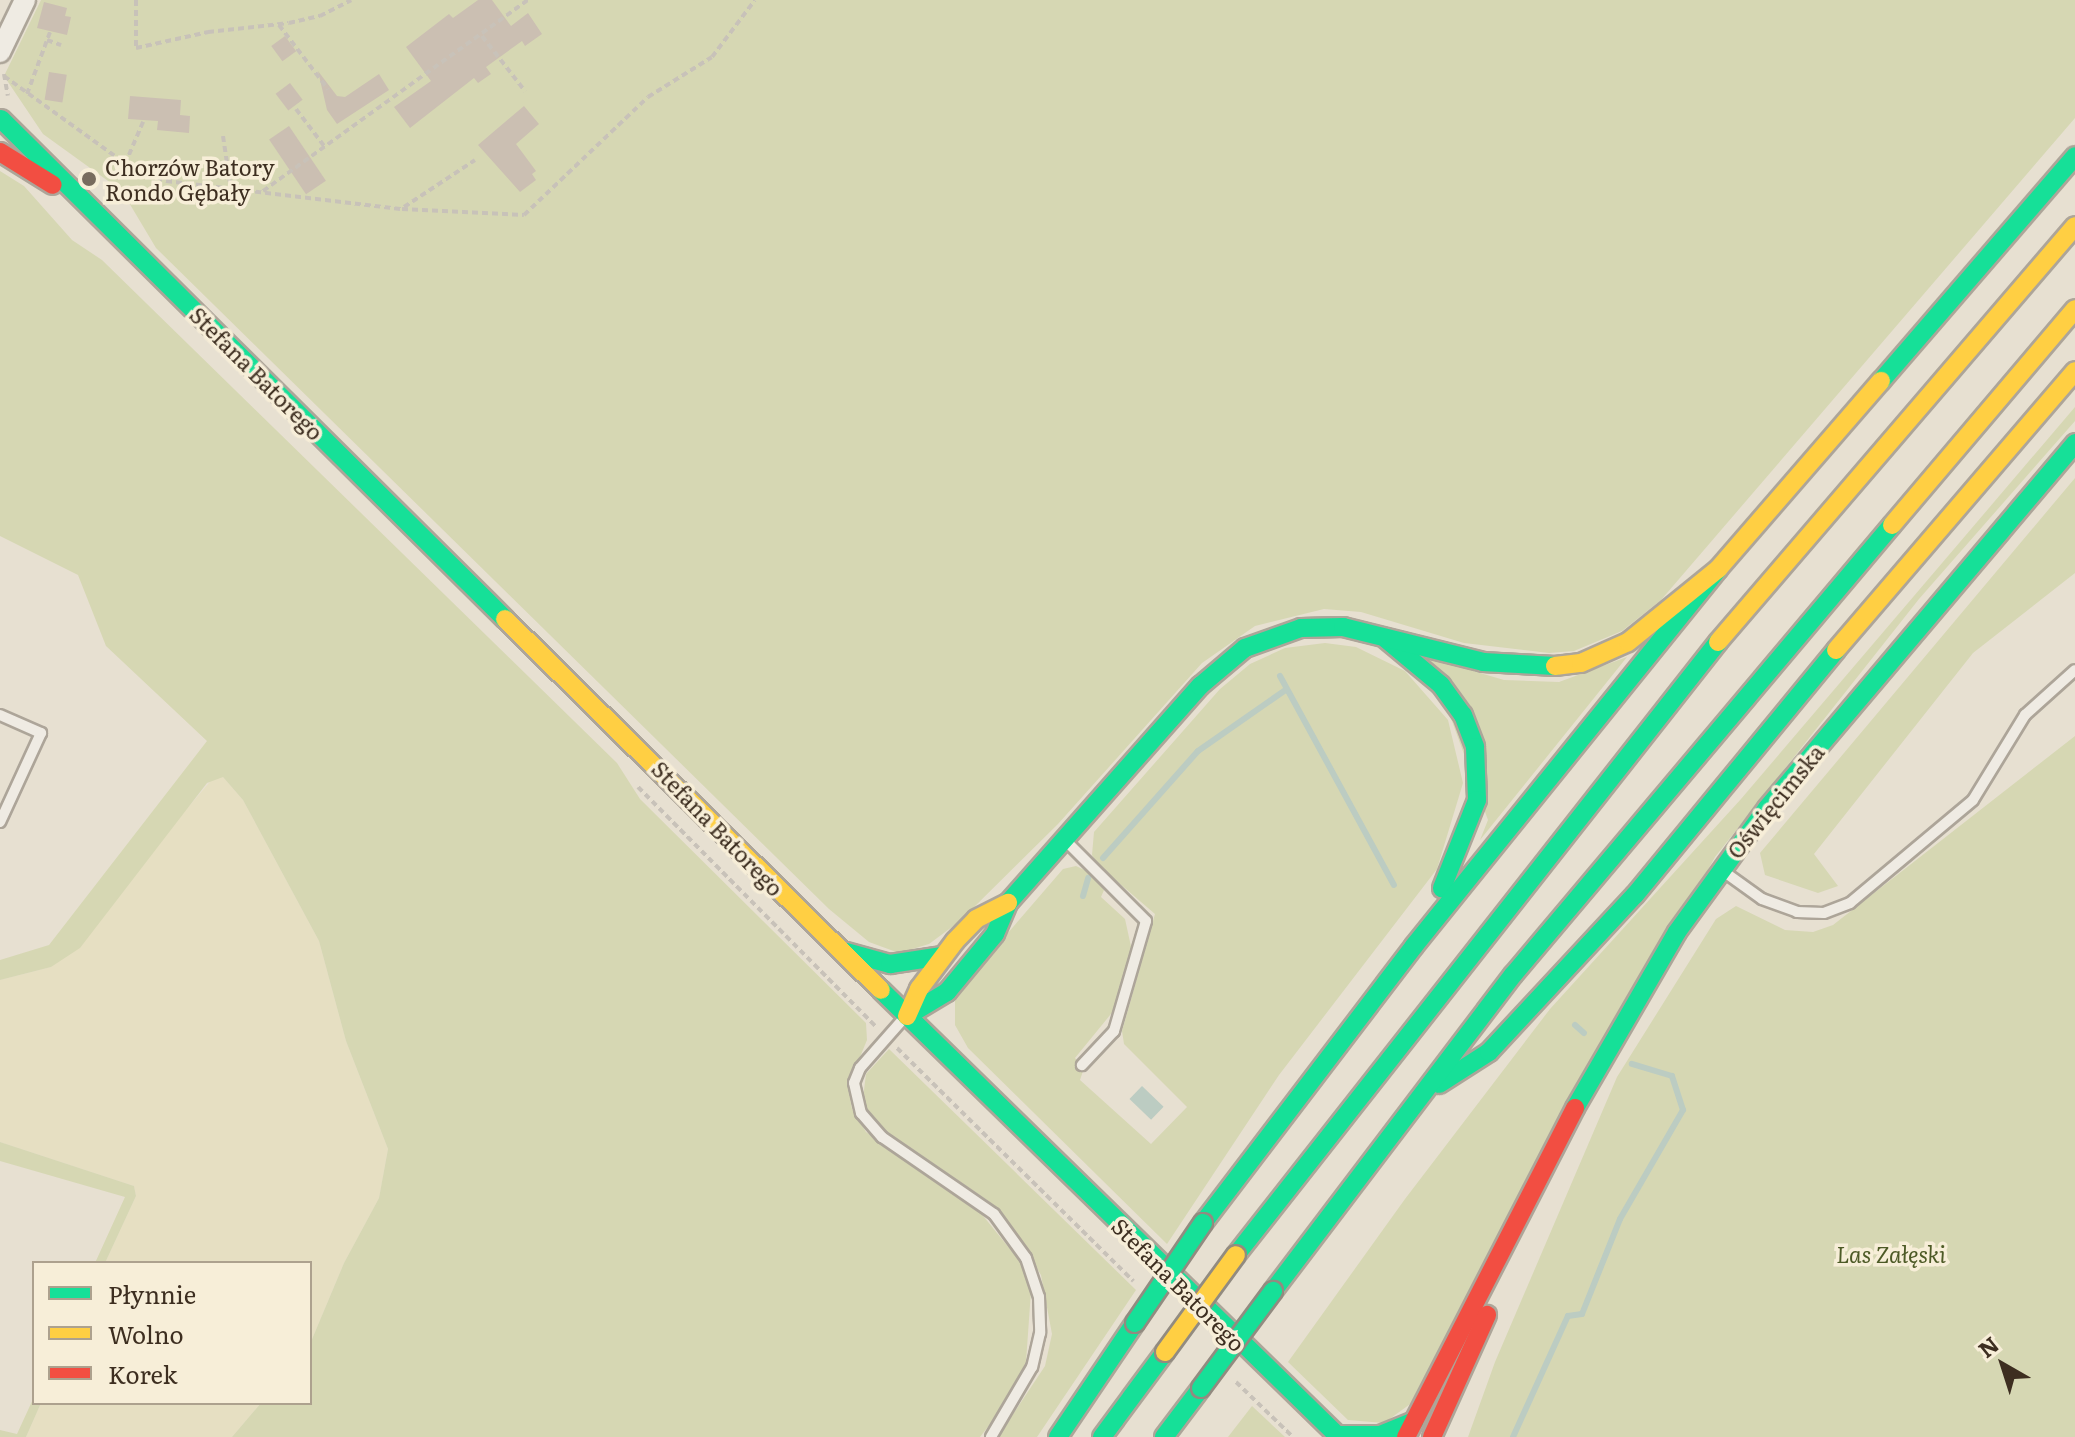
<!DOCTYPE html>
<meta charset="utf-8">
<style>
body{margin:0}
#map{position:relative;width:2075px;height:1437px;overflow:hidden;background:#e7e0d1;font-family:Literata,serif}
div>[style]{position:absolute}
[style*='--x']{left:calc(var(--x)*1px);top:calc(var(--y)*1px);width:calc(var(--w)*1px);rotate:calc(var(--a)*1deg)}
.farmland>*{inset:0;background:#e6dfc2}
.green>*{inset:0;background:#d6d7b3}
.water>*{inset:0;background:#bcccc2;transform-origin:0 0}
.stream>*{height:6px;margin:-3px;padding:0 3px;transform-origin:3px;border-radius:3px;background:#bcccc2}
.building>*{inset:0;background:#cbbfb2;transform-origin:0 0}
.path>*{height:4px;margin-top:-2px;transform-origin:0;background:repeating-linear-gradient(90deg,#c8c2b9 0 6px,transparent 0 10px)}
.roads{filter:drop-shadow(2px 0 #ada599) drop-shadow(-2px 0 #ada599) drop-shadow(0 2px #ada599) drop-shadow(0 -2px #ada599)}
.lane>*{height:10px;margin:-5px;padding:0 5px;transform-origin:5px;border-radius:5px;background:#efebe3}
.street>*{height:20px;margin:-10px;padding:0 10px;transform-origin:10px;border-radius:10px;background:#efebe3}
.fast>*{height:18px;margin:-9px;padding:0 9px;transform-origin:9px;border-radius:9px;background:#16e098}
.slow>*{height:18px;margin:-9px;padding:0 9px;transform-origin:9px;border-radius:9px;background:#ffcf43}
.jam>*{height:18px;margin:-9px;padding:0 9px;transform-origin:9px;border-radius:9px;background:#f24e42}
.bridges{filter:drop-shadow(2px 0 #928b80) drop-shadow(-2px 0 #928b80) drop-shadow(0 2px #928b80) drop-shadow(0 -2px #928b80)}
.fast-bridge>*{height:18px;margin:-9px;padding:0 9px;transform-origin:9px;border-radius:9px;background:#16e098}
.slow-bridge>*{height:18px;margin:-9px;padding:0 9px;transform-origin:9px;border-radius:9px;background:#ffcf43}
.dots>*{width:22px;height:22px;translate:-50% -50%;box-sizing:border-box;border:4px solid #f7eed8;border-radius:50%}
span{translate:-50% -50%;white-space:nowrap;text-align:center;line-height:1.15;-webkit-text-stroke:7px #f7eed8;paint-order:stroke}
.poi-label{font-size:22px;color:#3d2e20}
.left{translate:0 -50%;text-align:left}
.street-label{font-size:22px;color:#3d2e20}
.park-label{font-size:22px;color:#4d5a26;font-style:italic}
.legend{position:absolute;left:32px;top:1261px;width:280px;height:144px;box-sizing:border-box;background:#f7eed8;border:2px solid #ada18e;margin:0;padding:10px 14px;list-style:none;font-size:24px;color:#3d2e20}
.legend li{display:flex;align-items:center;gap:16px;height:40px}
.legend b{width:40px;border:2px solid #ada18e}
.north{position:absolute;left:1963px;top:1325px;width:80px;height:80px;-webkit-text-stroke:6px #f7eed8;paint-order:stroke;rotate:321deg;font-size:22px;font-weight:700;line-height:32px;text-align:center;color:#3d2e20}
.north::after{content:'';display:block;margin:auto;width:28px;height:36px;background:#3d2e20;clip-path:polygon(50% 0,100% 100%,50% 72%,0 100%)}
</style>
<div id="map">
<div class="farmland">
<i style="clip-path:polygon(215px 776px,223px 777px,243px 800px,319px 941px,346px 1041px,388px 1149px,379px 1198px,344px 1263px,310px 1344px,310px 1263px,105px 1263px,136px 1196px,134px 1186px,0 1142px,0 980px,51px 967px)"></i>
<i style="clip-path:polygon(41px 1403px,261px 1403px,232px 1437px,26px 1437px)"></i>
</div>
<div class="green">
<i style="clip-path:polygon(41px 0,2075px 0,2075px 118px,1661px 600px,1622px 631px,1574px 651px,1549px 653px,1464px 643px,1361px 612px,1324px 609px,1255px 626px,1202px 663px,1058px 824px,960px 921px,929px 944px,899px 953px,869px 942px,829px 909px,156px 248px,122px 191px,43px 134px,4px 76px)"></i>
<i style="clip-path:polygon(0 171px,24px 186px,72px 240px,102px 260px,617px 763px,640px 799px,866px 1023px,867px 1040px,848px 1086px,852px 1109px,866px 1132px,953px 1188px,980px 1212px,1022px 1264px,1031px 1291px,1026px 1362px,1008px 1401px,980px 1437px,232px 1437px,261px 1403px,310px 1403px,310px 1344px,344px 1263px,379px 1198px,388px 1149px,346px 1041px,319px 941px,243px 800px,223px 777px,207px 783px,80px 948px,51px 967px,0 980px,0 960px,49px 945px,207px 741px,106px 646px,78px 575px,0 536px)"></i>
<i style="clip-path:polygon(2075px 407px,2075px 421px,1919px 599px,1715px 857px,1413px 1402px,1384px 1423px,1348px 1420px,1288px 1362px,1405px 1199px,1550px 1009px,1741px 799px)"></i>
<i style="clip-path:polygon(2075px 478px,2075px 573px,1973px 653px,1814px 854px,1838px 886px,1818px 893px,1765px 875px,1760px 853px)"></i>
<i style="clip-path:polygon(1325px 643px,1356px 647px,1405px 671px,1448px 720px,1463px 783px,1437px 869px,1279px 1075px,1167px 1244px,968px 1048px,955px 1025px,955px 1001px,964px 984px,1063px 869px,1076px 866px,1093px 874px,1104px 890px,1101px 897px,1125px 919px,1132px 951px,1115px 1009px,1075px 1058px,1084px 1068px,1080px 1080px,1151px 1144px,1187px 1107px,1124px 1044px,1122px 1031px,1155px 914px,1098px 865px,1092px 855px,1094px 832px,1220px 689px,1250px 664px,1285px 648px)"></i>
<i style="clip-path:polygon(1627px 657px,1480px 840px,1488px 820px,1429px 658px,1504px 680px,1559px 682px)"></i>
<i style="clip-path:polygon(2075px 736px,2075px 1437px,1468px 1437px,1495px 1362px,1617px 1077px,1716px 919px,1736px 906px,1785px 930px,1813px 932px,1833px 925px)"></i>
<i style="clip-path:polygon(889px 1049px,1136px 1290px,1037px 1437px,998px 1437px,1045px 1366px,1052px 1334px,1041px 1275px,1006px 1219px,987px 1200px,880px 1127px,870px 1115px,863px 1098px,866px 1074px)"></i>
<i style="clip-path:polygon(0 1142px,134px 1186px,136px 1196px,105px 1263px,95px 1263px,125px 1197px,0 1161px)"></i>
<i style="clip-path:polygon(34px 1397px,34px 1403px,41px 1403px,26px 1437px,0 1437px,0 1430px,17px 1434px)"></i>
<i style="clip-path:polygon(1252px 1406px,1285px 1437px,1228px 1437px)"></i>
</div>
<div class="water">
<i style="left:1142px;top:1086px;width:30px;height:18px;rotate:44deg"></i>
</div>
<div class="stream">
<i style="--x:1280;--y:676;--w:238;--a:61.4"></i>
<i style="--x:1103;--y:858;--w:143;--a:-48.4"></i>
<i style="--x:1198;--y:751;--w:108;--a:-34.9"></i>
<i style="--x:1083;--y:896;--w:19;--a:-74"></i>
<i style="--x:1575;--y:1025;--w:12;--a:42"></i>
<i style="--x:1513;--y:1437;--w:133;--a:-65.6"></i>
<i style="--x:1568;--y:1316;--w:14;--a:-8"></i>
<i style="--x:1582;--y:1314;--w:102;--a:-68.2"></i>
<i style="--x:1620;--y:1219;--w:126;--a:-60"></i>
<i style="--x:1683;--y:1110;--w:36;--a:-108"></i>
<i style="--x:1672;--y:1076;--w:42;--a:-163.3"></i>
</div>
<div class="building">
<i style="clip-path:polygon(478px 0,492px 0,511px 26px,528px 13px,542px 34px,525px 46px,522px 41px,486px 67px,491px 74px,478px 83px,474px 78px,410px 128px,394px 107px,431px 81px,406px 47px,449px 14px,453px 18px)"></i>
<i style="clip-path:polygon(44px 2px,67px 8px,65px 16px,71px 17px,67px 35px,37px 28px)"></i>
<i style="left:285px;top:36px;width:19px;height:17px;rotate:54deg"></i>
<i style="clip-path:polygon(318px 71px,337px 96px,345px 97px,379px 74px,389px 90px,337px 124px,327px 110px)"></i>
<i style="left:49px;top:72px;width:18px;height:28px;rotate:9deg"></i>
<i style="left:290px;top:83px;width:21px;height:18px;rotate:53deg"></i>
<i style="clip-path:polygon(130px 96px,181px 100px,180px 115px,190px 116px,189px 133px,157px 130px,158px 121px,128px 119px)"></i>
<i style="clip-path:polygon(524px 106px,539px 124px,516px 144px,536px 171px,532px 174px,536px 180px,520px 192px,478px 145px)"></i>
<i style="left:289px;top:126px;width:66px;height:24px;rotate:56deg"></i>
</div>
<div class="path">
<i style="--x:136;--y:0;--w:48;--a:90"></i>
<i style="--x:136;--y:48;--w:74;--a:-12.5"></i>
<i style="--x:208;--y:32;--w:81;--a:-6.3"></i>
<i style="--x:289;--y:23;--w:32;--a:-13"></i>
<i style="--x:320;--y:16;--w:35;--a:-27"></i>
<i style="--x:279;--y:25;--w:81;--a:52.6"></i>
<i style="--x:482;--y:36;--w:70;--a:52"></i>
<i style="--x:47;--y:40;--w:15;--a:20"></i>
<i style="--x:4;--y:74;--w:22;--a:80"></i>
<i style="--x:4;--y:76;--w:154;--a:35.8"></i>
<i style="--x:129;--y:166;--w:40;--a:22"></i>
<i style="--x:166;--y:181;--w:238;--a:6.8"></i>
<i style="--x:402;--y:209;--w:122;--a:2.8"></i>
<i style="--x:524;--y:215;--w:171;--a:-43.6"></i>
<i style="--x:648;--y:97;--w:75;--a:-32"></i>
<i style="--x:712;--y:57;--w:71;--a:-53"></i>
<i style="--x:27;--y:94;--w:66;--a:-69.6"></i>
<i style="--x:296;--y:109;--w:48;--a:52.7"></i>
<i style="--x:223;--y:136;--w:55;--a:81.6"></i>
<i style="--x:125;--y:164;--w:46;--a:-66.8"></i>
<i style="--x:263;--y:191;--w:327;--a:-35.8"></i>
<i style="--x:404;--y:207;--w:85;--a:-33.5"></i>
<i style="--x:638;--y:787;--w:339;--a:45.2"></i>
<i style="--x:897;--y:1048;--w:332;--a:44.6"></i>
<i style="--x:1236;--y:1382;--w:79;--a:44"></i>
</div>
<div class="roads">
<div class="lane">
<i style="--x:0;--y:715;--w:45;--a:23.7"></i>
<i style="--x:41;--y:733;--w:98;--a:114.7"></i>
<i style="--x:1066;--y:841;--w:113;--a:45"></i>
<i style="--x:1146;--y:921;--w:115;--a:106.2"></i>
<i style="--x:1114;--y:1031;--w:47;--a:133.3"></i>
<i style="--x:1723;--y:871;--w:48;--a:35.7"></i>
<i style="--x:1762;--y:899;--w:37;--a:20"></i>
<i style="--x:1797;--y:912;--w:27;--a:2"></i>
<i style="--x:1824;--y:913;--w:28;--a:-21"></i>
<i style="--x:1850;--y:903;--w:160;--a:-39.9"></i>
<i style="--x:1973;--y:800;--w:100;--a:-58.5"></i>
<i style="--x:2025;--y:715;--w:67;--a:-42"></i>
<i style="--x:905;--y:1017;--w:68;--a:131.4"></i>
<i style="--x:860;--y:1068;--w:16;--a:112"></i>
<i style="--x:854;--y:1083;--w:31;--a:77"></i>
<i style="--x:861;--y:1113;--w:32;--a:49"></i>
<i style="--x:882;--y:1137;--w:136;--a:34.5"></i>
<i style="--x:994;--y:1214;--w:54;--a:54"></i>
<i style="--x:1026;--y:1258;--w:41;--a:71.6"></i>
<i style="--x:1039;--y:1297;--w:36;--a:88"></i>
<i style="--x:1040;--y:1333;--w:35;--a:103"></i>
<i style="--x:1032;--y:1367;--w:81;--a:120.4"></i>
</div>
<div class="street">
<i style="--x:0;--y:52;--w:58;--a:-64.3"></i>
</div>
<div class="fast">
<i style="--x:1;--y:119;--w:710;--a:44.77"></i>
<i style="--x:1881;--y:381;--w:297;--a:-49.2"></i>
<i style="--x:1386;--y:639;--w:72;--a:39.9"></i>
<i style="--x:1441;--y:685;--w:37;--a:54"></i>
<i style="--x:1463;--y:715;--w:34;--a:69"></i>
<i style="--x:1475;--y:747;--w:53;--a:87.8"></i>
<i style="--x:1477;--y:800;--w:95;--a:111.7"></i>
<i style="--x:846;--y:952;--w:46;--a:15.3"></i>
<i style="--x:890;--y:964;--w:53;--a:-8.7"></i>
<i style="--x:881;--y:990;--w:640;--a:44.3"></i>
<i style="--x:907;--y:1016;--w:47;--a:-31"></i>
<i style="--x:947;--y:992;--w:75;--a:-50.4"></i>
<i style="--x:995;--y:934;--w:34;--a:-67"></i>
<i style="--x:1008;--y:903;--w:290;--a:-48.5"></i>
<i style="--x:1200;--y:686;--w:59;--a:-40.2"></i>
<i style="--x:1245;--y:648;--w:59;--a:-19.7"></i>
<i style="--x:1301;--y:628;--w:42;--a:-1.4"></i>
<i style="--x:1343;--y:627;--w:144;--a:14"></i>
<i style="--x:1483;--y:662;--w:72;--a:3.2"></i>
<i style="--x:1439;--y:1084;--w:59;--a:-32.6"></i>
<i style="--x:1489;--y:1052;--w:214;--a:-47.1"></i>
<i style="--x:1635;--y:895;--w:317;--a:-50.6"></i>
<i style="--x:1575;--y:1108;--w:203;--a:-59.9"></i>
<i style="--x:1677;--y:932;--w:153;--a:-54"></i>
<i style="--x:1767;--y:808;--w:478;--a:-49.8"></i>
<i style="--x:1203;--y:1223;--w:348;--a:-52.7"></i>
<i style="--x:1414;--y:946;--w:484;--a:-51.1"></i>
<i style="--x:1236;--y:1255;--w:780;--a:-51.82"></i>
<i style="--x:1273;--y:1291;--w:397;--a:-52.8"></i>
<i style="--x:1513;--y:975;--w:588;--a:-49.9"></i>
<i style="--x:1337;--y:1435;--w:43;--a:0"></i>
<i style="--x:1380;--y:1435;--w:37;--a:-22"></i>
<i style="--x:1058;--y:1437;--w:138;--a:-56"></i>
<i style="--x:1102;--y:1437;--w:106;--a:-53.5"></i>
<i style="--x:1164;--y:1437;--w:61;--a:-52.9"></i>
</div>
<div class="slow">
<i style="--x:1892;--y:525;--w:283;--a:-49.7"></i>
<i style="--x:505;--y:619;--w:528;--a:44.62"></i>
<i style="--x:1718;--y:642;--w:548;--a:-49.36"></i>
<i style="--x:1836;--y:650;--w:367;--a:-49.4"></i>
<i style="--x:1555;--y:666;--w:26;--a:-7"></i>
<i style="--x:1581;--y:663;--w:51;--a:-24.1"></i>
<i style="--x:1628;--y:642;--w:116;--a:-39"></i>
<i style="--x:1718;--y:569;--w:249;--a:-49.1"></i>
<i style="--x:907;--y:1016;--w:30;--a:-66"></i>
<i style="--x:919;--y:989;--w:60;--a:-53.1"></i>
<i style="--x:955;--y:941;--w:30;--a:-46"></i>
<i style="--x:976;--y:919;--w:36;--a:-27"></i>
</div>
<div class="jam">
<i style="--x:0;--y:152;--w:62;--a:31.9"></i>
<i style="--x:1406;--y:1437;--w:370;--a:-62.8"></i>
<i style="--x:1432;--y:1437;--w:134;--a:-65.7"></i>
</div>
</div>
<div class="bridges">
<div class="fast-bridge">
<i style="--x:1135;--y:1323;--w:121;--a:-55.8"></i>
<i style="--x:1201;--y:1388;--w:121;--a:-53.4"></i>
</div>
<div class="slow-bridge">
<i style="--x:1165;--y:1352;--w:120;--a:-53.8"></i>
</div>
</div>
<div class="dots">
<i style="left:89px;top:179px;background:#786c5e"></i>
</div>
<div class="poi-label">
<span class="left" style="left:105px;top:179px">Chorzów Batory<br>Rondo Gębały</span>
</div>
<div class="street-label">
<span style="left:257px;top:373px;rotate:45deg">Stefana Batorego</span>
<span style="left:1775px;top:801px;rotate:-51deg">Oświęcimska</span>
<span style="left:718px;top:828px;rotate:46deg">Stefana Batorego</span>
<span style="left:1179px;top:1284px;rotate:45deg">Stefana Batorego</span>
</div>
<div class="park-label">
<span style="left:1891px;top:1254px">Las Załęski</span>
</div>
<ul class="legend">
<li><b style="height:10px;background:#16e098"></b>Płynnie</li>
<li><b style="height:10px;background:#ffcf43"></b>Wolno</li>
<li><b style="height:10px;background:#f24e42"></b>Korek</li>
</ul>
<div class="north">N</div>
</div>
